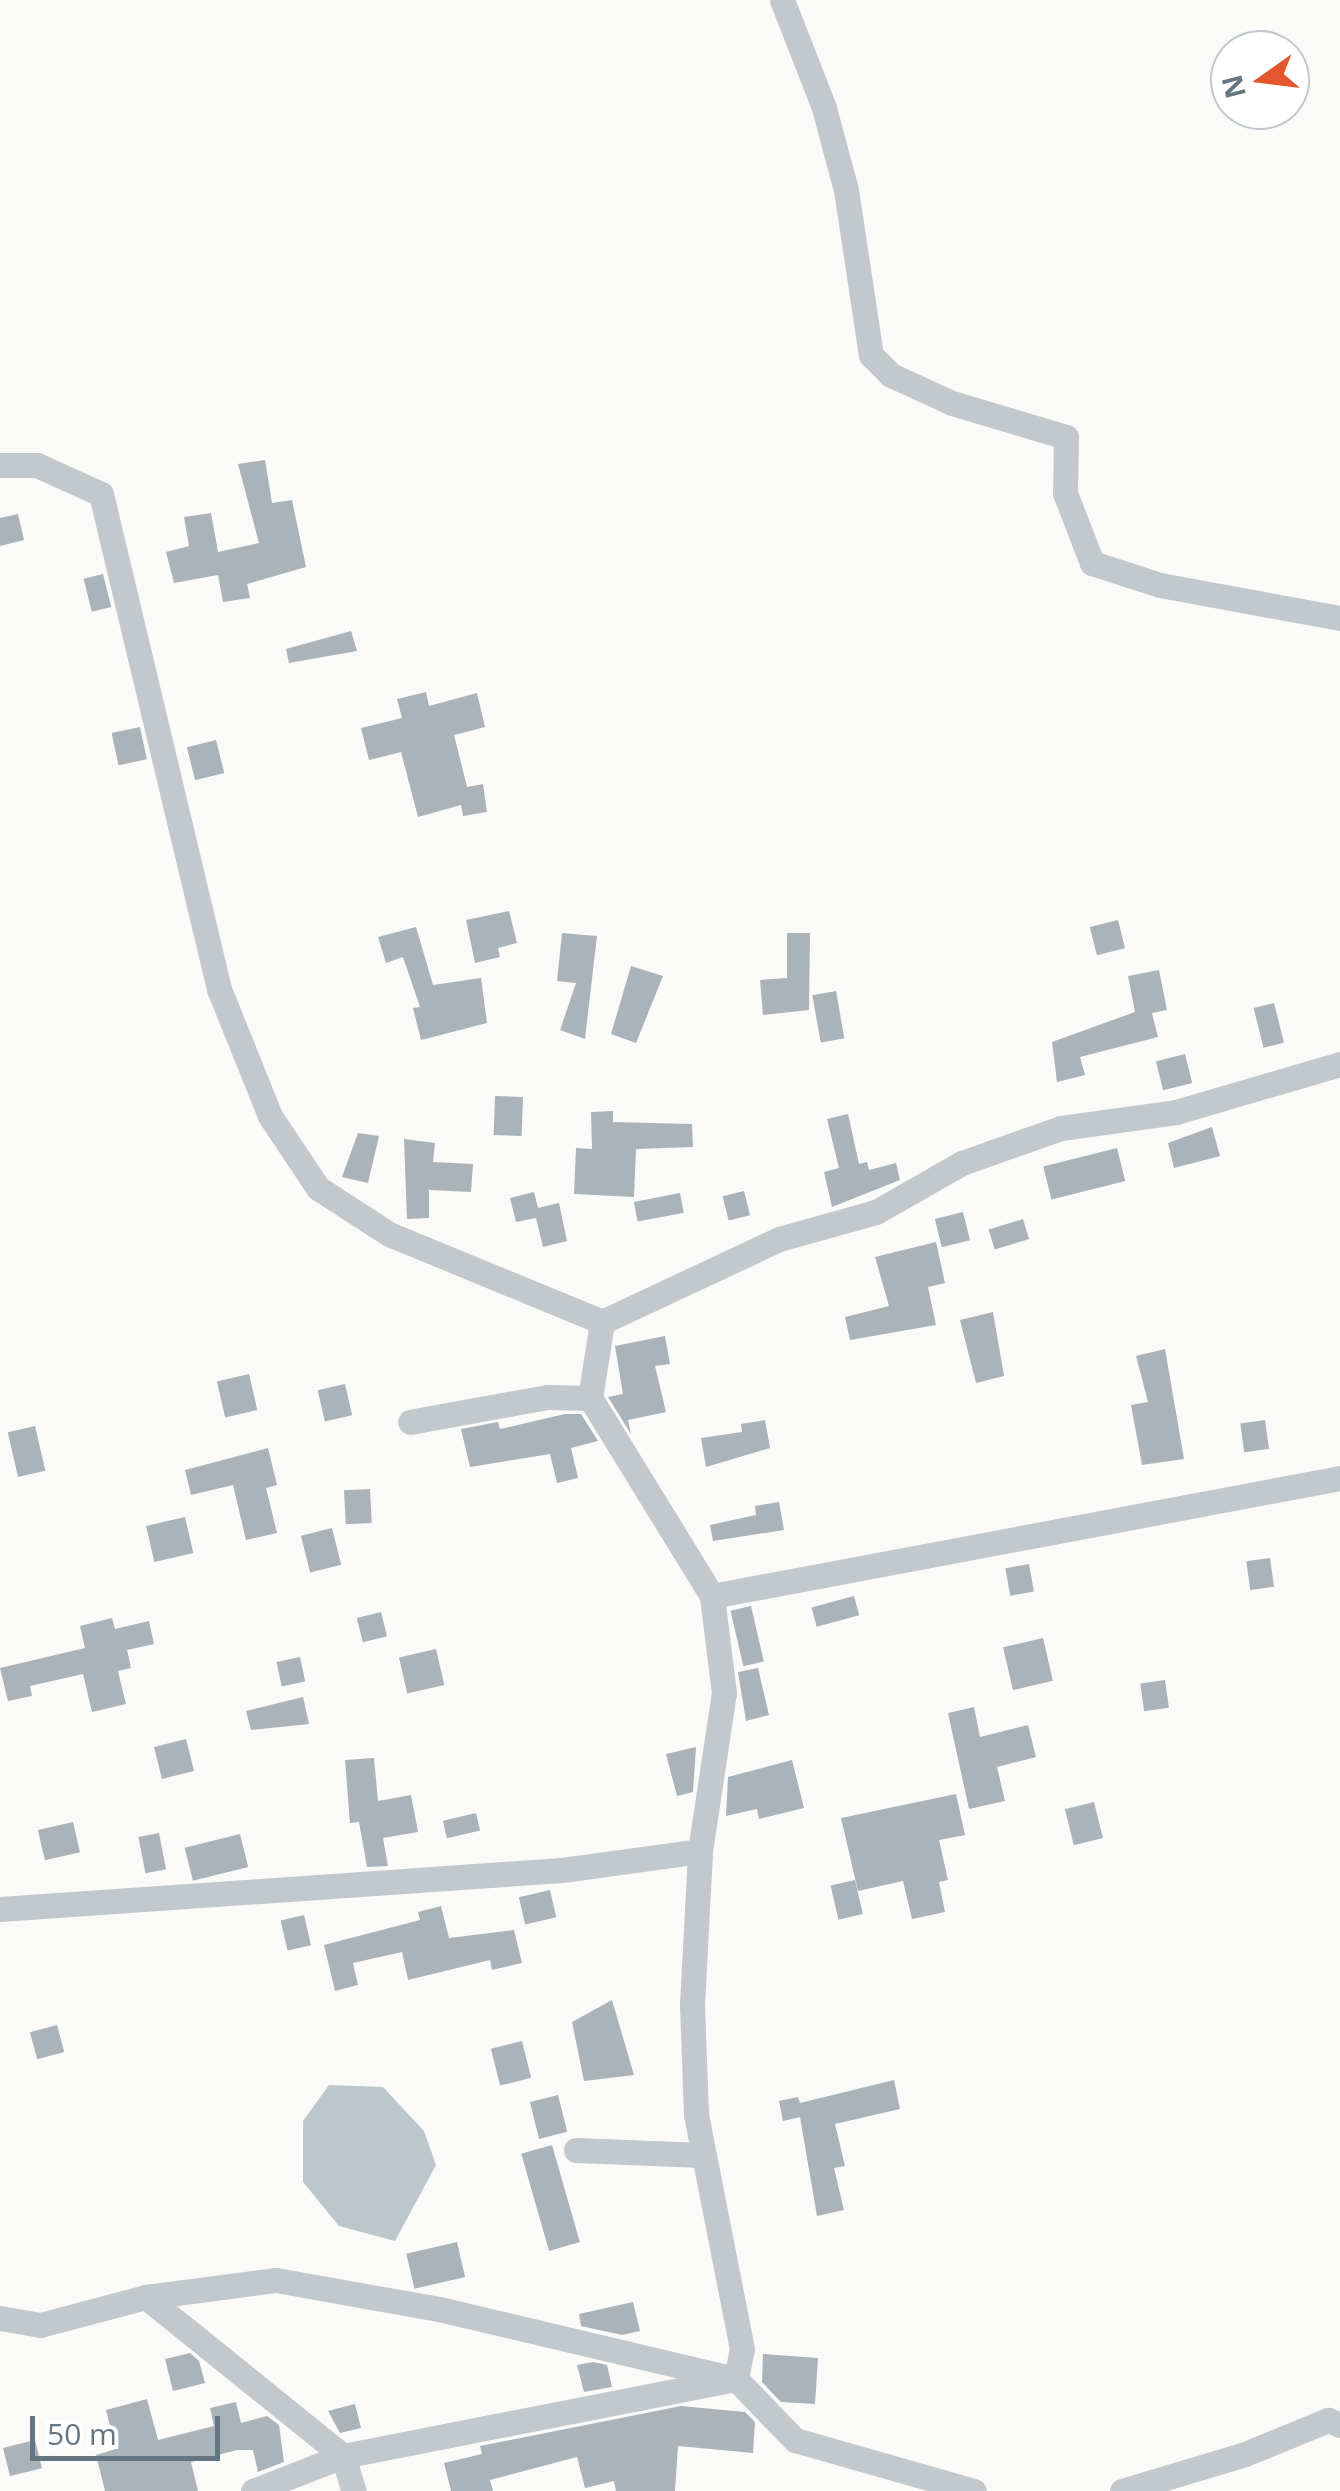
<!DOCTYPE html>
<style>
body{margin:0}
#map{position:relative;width:1340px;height:2491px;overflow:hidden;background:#fafaf8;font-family:"Open Sans",sans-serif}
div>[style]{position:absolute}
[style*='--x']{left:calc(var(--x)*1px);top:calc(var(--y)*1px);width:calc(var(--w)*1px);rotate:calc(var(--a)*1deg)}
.water>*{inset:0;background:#bbc7cb}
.building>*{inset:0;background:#aab3b9;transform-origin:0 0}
.minor>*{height:25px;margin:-12.5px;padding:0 12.5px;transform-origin:12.5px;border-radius:12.5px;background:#c3c8cc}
span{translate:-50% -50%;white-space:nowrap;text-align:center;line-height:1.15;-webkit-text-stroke:10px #fff;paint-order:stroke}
.north{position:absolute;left:1210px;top:30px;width:100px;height:100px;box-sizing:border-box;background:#fff;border:2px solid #c1c8cd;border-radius:50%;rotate:256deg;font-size:28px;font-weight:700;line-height:40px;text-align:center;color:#657683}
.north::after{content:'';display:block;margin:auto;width:35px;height:45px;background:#e4572e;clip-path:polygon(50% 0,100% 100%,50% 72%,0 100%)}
.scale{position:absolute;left:30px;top:2416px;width:190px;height:45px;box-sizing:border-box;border:5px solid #657683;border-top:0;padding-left:12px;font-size:30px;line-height:35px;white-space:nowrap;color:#657683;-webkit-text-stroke:8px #fff;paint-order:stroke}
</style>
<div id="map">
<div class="water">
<i style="clip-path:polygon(329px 2085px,383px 2087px,424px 2131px,436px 2165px,395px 2241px,339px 2226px,303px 2182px,303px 2121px)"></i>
</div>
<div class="building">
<i style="clip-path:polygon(265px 460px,272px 503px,292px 500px,306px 567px,247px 584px,250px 598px,223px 602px,218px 575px,174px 583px,166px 552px,189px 546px,184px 517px,211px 513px,218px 552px,259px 543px,238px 464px)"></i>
<i style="clip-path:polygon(18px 514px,24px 540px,0 546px,0 518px)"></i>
<i style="left:103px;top:574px;width:34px;height:20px;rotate:76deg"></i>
<i style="clip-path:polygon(351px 631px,357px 651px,289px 663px,286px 649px)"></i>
<i style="clip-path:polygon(426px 692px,429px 706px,477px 693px,485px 727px,454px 735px,467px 787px,483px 784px,487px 812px,463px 816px,461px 805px,418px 817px,401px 752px,369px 760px,361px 728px,402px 718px,397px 699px)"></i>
<i style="left:140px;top:727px;width:33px;height:29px;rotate:78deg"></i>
<i style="left:216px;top:740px;width:34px;height:30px;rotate:76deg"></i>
<i style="clip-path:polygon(509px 911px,517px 943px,498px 948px,500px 957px,475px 963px,466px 920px)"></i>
<i style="left:1118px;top:920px;width:29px;height:29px;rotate:76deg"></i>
<i style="clip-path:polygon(416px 927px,433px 985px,481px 978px,487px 1023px,421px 1040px,413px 1008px,420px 1007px,403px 957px,386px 963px,378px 937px)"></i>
<i style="clip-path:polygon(562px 933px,597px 936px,585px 1039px,560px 1030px,576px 983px,557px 981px)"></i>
<i style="clip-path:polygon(787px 933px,810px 933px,809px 1010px,763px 1015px,760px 980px,787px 978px)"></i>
<i style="clip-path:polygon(631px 966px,663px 976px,636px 1043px,611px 1034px)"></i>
<i style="clip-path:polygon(1159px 970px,1167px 1010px,1152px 1013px,1158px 1037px,1080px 1057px,1085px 1075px,1057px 1082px,1052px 1042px,1135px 1012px,1128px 976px)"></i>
<i style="left:836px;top:991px;width:48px;height:24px;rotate:80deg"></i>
<i style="left:1274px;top:1003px;width:41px;height:21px;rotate:76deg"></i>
<i style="left:1185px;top:1054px;width:30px;height:30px;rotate:76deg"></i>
<i style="left:495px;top:1096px;width:28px;height:39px;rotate:2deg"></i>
<i style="clip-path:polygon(613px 1111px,613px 1122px,692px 1124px,693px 1147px,636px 1149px,634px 1197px,574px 1194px,576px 1148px,592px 1149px,591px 1112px)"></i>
<i style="clip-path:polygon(848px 1114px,859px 1164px,867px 1162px,869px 1170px,896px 1163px,900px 1180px,832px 1207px,824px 1172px,839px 1168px,827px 1119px)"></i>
<i style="clip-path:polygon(1212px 1127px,1220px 1156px,1174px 1168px,1168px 1143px)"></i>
<i style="clip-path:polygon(358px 1133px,379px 1136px,368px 1183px,342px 1177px)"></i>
<i style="clip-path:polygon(404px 1139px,435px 1143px,433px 1162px,473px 1164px,471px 1192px,429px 1190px,429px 1218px,407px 1219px)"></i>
<i style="left:1117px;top:1148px;width:34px;height:76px;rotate:76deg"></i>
<i style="left:744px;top:1191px;width:25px;height:22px;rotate:76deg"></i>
<i style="clip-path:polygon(534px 1192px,538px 1208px,559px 1203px,567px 1241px,543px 1247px,536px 1218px,516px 1222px,510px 1198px)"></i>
<i style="left:680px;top:1193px;width:20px;height:47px;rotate:79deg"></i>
<i style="left:963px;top:1212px;width:29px;height:29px;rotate:76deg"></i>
<i style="left:1023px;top:1219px;width:21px;height:36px;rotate:73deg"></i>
<i style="clip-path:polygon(936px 1242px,945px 1283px,928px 1287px,936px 1325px,850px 1340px,845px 1317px,889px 1306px,875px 1257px)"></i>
<i style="clip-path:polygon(993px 1312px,1004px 1376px,976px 1383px,960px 1320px)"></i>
<i style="clip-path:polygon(665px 1336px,670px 1364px,655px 1366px,666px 1412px,628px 1420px,631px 1434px,608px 1397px,623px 1394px,615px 1346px)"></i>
<i style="clip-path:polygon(1165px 1349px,1184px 1459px,1142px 1465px,1131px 1405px,1148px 1402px,1136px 1356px)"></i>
<i style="left:249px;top:1374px;width:37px;height:33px;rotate:77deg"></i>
<i style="left:345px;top:1384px;width:32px;height:28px;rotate:77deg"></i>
<i style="clip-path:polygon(565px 1414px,581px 1414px,598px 1441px,571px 1448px,578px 1478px,557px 1483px,550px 1454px,470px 1467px,461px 1429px,498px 1422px,500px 1429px)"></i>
<i style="clip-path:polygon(765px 1420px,770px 1448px,706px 1467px,701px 1438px,742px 1432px,741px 1424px)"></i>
<i style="left:1265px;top:1420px;width:29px;height:25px;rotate:82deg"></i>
<i style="left:35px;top:1426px;width:46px;height:28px;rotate:77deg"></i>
<i style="clip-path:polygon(268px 1448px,277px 1485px,266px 1488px,277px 1533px,246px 1540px,233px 1485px,191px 1495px,185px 1470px)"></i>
<i style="left:370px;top:1489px;width:34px;height:26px;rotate:87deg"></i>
<i style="clip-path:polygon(779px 1502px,784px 1530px,713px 1541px,710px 1525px,756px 1515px,755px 1506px)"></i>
<i style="left:185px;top:1517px;width:37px;height:40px;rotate:77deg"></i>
<i style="left:332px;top:1528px;width:38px;height:32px;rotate:76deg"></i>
<i style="left:1270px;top:1558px;width:29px;height:24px;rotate:82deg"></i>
<i style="left:1029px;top:1564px;width:28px;height:24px;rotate:80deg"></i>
<i style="left:854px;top:1596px;width:20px;height:44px;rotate:75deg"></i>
<i style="left:751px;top:1606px;width:57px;height:21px;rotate:77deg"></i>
<i style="left:381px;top:1612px;width:25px;height:25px;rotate:76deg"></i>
<i style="clip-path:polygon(112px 1618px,115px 1629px,149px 1621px,154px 1644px,127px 1650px,131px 1668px,118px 1671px,126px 1704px,92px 1712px,83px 1674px,30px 1686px,32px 1696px,8px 1701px,0 1668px,85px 1648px,80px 1626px)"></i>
<i style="left:1043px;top:1638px;width:44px;height:41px;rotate:77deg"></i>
<i style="left:436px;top:1649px;width:37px;height:38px;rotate:77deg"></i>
<i style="left:300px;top:1657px;width:25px;height:24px;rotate:78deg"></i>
<i style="clip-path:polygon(758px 1668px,769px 1715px,746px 1721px,738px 1672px)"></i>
<i style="left:1165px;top:1680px;width:28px;height:25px;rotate:82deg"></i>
<i style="clip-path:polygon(303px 1697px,309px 1724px,251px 1730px,246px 1711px)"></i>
<i style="clip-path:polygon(974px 1707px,980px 1737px,1028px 1725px,1036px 1757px,997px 1767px,1005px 1801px,969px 1809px,948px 1713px)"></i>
<i style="left:186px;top:1739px;width:33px;height:33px;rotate:76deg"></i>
<i style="clip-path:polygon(696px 1747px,693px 1792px,677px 1796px,666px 1754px)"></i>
<i style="clip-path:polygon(374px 1758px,378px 1801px,411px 1795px,418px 1832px,383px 1838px,388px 1866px,367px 1867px,359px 1822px,350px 1823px,345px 1760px)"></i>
<i style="clip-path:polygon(792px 1760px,804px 1808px,759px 1819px,757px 1809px,726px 1816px,728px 1777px)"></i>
<i style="clip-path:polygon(956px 1794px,965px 1835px,939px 1840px,948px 1880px,939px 1882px,945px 1912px,912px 1919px,903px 1881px,858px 1891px,841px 1818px)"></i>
<i style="left:1094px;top:1802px;width:37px;height:30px;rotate:76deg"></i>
<i style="left:476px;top:1813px;width:18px;height:34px;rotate:77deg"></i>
<i style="left:73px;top:1822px;width:31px;height:36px;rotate:77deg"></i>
<i style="left:159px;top:1833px;width:37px;height:21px;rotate:79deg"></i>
<i style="left:240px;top:1834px;width:34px;height:57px;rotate:76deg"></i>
<i style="left:855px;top:1880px;width:35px;height:25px;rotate:77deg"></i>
<i style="left:550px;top:1890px;width:28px;height:32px;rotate:77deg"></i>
<i style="clip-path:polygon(441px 1906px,449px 1938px,514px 1930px,522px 1963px,492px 1970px,490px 1960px,408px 1980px,402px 1952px,353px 1963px,358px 1985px,335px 1991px,324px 1945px,420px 1920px,418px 1912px)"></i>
<i style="left:304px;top:1915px;width:31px;height:24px;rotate:77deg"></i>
<i style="clip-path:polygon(612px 2000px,634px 2075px,584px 2081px,572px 2022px)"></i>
<i style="left:57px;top:2025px;width:28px;height:28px;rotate:75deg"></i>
<i style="left:522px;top:2041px;width:38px;height:32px;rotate:76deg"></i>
<i style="clip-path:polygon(894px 2080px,900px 2109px,835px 2124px,845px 2166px,834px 2168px,844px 2210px,817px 2216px,800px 2117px,783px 2121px,779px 2101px,798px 2097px,800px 2103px)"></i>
<i style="left:558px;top:2095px;width:38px;height:29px;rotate:76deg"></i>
<i style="left:552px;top:2145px;width:101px;height:32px;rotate:74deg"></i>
<i style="left:457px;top:2242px;width:36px;height:52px;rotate:77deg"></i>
<i style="clip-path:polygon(633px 2302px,640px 2331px,622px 2335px,581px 2326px,579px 2314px)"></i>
<i style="clip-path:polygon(190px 2353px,199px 2361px,205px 2383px,173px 2391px,165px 2359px)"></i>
<i style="clip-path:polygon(763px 2354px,818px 2358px,815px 2404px,781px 2402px,762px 2382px)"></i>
<i style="clip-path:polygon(593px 2362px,607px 2365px,612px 2387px,584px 2392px,577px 2365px)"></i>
<i style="clip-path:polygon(147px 2399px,158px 2440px,214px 2426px,210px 2408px,236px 2402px,241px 2423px,267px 2416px,279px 2425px,284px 2462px,258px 2472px,253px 2450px,237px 2450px,191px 2462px,198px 2491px,105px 2491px,96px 2455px,116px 2449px,106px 2410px)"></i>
<i style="clip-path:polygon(355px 2404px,361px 2428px,340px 2433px,328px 2411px)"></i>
<i style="clip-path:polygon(681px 2406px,745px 2412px,755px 2422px,753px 2453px,678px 2446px,675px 2491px,616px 2491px,614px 2481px,585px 2488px,577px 2457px,490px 2480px,493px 2491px,451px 2491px,444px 2463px,482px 2454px,480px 2446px)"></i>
<i style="left:35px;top:2440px;width:29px;height:33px;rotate:76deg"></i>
</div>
<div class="minor">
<i style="--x:782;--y:0;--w:116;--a:68.7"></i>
<i style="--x:824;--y:108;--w:85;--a:75"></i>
<i style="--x:846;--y:190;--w:167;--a:81.4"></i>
<i style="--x:871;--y:355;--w:28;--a:45"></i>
<i style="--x:891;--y:375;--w:67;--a:24.7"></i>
<i style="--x:952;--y:403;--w:119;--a:16.6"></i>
<i style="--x:1066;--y:437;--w:56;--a:91"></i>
<i style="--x:1065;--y:493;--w:75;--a:68.9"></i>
<i style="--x:1092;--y:563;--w:71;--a:17.9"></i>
<i style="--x:1160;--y:585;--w:183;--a:10.4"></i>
<i style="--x:0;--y:465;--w:37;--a:0"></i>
<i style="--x:37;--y:465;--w:70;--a:24.4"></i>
<i style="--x:101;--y:494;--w:509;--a:76.59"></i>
<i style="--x:219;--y:989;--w:137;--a:68.1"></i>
<i style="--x:270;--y:1116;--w:87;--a:56.3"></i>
<i style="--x:318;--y:1188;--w:85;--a:32.9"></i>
<i style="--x:389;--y:1234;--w:230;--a:22.4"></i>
<i style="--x:602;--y:1322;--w:195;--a:-25.1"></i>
<i style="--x:779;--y:1239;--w:101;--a:-15.6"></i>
<i style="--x:876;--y:1212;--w:99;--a:-29.7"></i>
<i style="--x:962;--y:1163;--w:105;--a:-19.5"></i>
<i style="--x:1061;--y:1128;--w:116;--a:-7.9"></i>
<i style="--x:1176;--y:1112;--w:171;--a:-16.3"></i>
<i style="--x:590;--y:1398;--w:77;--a:-81"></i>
<i style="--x:712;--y:1596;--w:639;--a:-10.64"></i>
<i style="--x:0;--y:1909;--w:563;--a:-3.97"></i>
<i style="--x:562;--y:1870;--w:139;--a:-7.8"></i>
<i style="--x:576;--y:2150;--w:127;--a:2.3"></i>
<i style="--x:146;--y:2297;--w:253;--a:38.9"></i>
<i style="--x:343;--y:2456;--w:37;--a:73"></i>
<i style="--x:0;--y:2318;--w:41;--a:9.9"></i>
<i style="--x:40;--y:2325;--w:110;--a:-14.8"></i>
<i style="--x:146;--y:2297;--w:131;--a:-7.5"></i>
<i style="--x:276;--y:2280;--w:166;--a:10.1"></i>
<i style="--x:439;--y:2309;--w:305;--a:13.3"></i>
<i style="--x:736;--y:2379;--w:31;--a:-79"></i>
<i style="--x:742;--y:2349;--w:239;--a:-101.1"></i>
<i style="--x:696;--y:2114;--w:109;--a:-92.1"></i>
<i style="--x:692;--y:2005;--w:154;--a:-87"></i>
<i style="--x:700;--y:1851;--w:160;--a:-81.4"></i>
<i style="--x:724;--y:1693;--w:98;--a:-97.1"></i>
<i style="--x:712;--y:1596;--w:233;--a:-121.6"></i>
<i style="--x:590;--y:1398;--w:43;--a:-178.7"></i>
<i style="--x:547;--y:1397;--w:139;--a:169.7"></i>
<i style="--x:253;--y:2491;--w:97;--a:-21.3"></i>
<i style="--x:343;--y:2456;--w:400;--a:-11.1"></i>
<i style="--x:736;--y:2379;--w:85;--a:46"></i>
<i style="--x:795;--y:2440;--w:186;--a:15.9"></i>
<i style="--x:1122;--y:2491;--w:128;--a:-16.7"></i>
<i style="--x:1245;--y:2454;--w:90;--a:-22.3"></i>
<i style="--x:1328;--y:2420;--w:13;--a:23"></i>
</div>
<div class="north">N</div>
<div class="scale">50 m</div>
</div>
